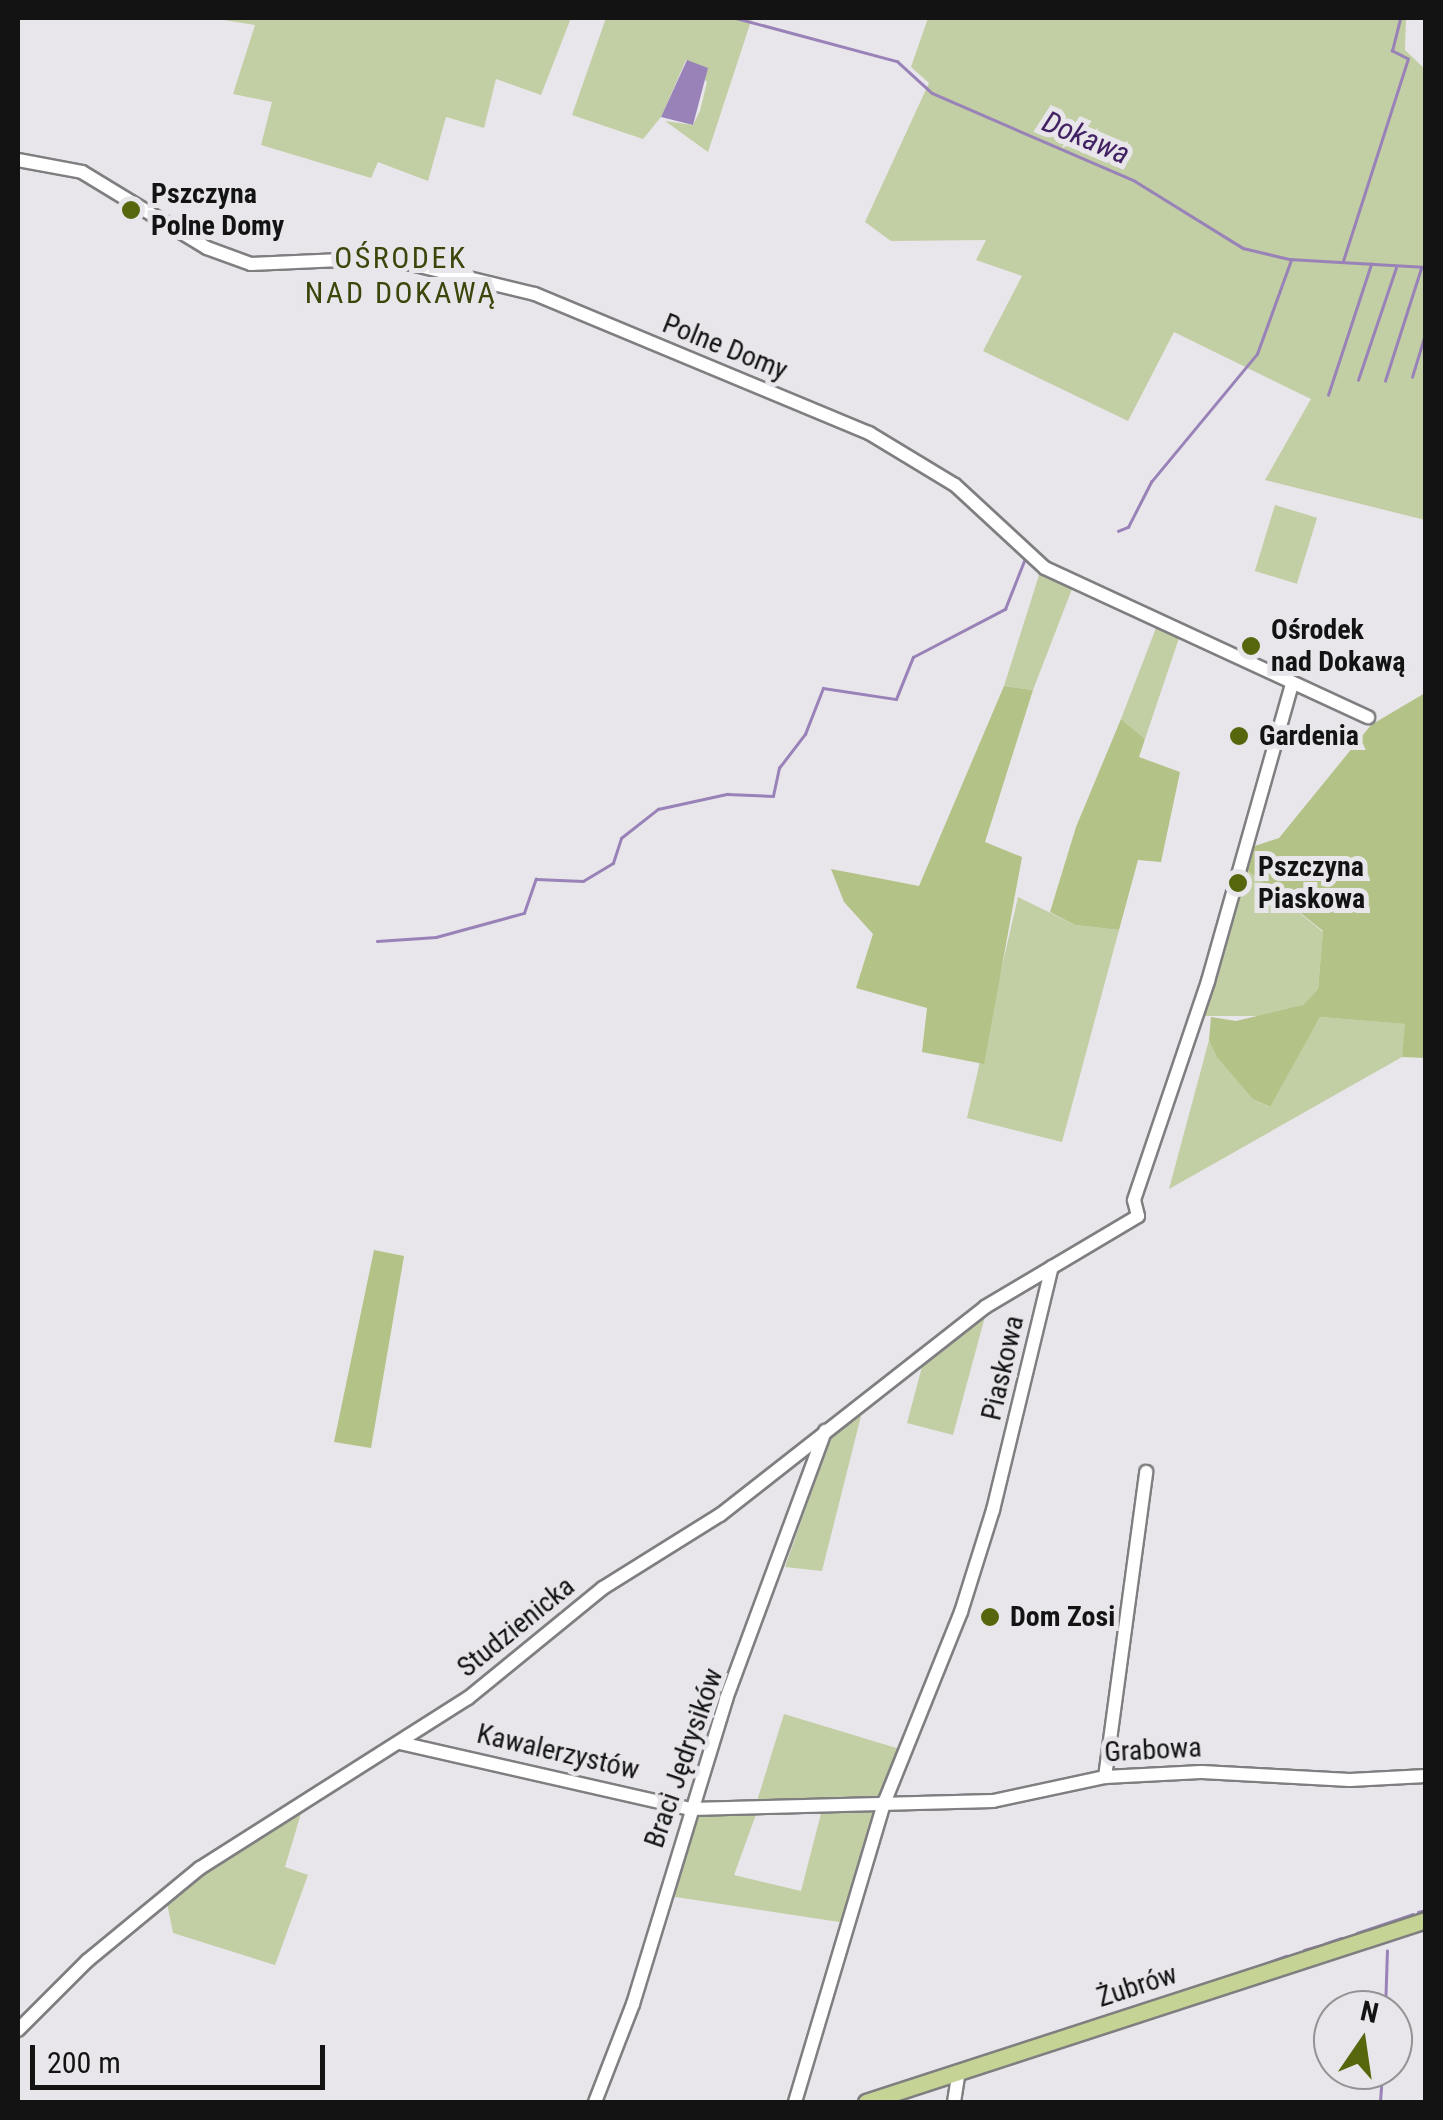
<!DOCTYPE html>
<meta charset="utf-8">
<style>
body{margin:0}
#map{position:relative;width:1443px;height:2120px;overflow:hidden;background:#e8e6ea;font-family:"Roboto Condensed",sans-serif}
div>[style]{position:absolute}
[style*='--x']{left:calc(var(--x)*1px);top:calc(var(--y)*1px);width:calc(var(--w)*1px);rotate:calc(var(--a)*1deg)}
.green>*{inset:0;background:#c2cea4;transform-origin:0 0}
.forest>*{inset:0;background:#b3c286}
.water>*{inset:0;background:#9982b8}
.stream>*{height:2.5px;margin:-1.25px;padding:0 1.25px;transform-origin:1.25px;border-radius:1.25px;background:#9982b8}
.roads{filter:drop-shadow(2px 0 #7f7e80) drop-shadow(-2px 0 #7f7e80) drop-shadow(0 2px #7f7e80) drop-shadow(0 -2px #7f7e80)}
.minor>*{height:12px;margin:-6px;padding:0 6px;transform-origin:6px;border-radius:6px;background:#fff}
.major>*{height:15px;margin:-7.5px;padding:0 7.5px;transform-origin:7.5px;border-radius:7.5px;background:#c5d394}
.dots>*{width:28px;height:28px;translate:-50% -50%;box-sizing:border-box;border:5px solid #e8e6ea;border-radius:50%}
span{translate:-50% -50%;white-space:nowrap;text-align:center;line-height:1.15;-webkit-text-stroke:10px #e8e6ea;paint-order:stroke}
.poi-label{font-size:28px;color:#131314;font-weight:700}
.left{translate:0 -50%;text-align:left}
.street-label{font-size:28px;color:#131314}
.water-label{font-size:30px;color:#432264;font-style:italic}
.neighbourhood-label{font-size:30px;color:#3b460b;letter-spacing:2.5px}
.frame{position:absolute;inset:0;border:20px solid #131314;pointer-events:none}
.north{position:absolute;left:1313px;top:1990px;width:100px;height:100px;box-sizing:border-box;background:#e8e6ea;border:2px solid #939294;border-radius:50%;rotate:13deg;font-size:28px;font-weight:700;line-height:40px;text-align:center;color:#131314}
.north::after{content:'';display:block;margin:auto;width:35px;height:45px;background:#56660d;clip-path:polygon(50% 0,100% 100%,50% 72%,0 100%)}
.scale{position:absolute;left:30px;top:2045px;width:295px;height:45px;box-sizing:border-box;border:5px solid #131314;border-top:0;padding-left:12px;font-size:30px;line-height:35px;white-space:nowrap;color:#131314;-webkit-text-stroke:8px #e8e6ea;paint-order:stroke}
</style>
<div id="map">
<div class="green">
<i style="clip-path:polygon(211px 18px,571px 18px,541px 95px,496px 79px,484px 128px,446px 117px,428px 181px,378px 162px,371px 178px,261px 145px,272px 102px,233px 94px,255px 25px)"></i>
<i style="clip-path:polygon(606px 18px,752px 18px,708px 152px,665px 121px,693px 125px,700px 111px,707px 82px,686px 60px,661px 117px,643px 139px,572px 115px)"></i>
<i style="clip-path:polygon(928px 18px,1406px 18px,1405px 50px,1426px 70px,1425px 520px,1265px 480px,1311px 399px,1174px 332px,1128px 421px,983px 351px,1022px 276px,976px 260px,986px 240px,891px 241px,865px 222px,929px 83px,911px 67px)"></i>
<i style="left:1275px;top:505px;width:44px;height:69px;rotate:17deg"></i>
<i style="clip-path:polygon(1040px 572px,1072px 589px,1033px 690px,1004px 686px)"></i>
<i style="clip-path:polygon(1156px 628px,1179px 638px,1145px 739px,1121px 719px)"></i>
<i style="clip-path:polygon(1238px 863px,1323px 932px,1318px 989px,1303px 1005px,1272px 1016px,1195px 1016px)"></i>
<i style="clip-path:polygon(1018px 897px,1075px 925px,1119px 930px,1062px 1142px,967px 1118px)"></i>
<i style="clip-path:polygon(1320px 1017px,1406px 1024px,1402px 1057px,1169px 1189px,1209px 1040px,1253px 1099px,1269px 1107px)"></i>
<i style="clip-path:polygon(987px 1309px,953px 1435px,907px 1423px,923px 1363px)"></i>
<i style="clip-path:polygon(863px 1408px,822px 1571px,785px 1567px,831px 1436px)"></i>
<i style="clip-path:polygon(784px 1714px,903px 1750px,883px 1799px,757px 1801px)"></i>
<i style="clip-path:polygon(305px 1800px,285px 1867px,308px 1875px,275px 1965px,173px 1933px,166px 1898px)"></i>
<i style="clip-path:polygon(881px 1804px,846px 1923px,669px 1896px,693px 1811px,758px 1809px,734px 1875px,801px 1891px,823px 1806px)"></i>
</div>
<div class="forest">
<i style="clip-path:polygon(1004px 686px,1033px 690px,985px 842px,1022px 857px,984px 1064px,922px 1052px,927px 1008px,856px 988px,873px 934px,844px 902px,831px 869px,919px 886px)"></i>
<i style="clip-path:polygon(1425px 693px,1425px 1058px,1402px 1057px,1405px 1024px,1320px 1017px,1270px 1107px,1253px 1099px,1217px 1057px,1209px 1040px,1211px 1017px,1236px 1021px,1303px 1005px,1318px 989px,1323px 931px,1238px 863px,1243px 850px,1279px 838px,1371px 725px)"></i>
<i style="clip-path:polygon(1121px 719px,1145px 739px,1139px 757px,1180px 772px,1161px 862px,1138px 860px,1119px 930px,1075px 925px,1050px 912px,1076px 827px)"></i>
<i style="clip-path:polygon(374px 1250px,404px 1256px,371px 1448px,334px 1442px)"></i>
</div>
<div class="water">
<i style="clip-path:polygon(687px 60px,708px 68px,693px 125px,661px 117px)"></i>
</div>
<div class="stream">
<i style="--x:736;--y:18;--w:167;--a:15"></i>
<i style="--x:897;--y:61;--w:47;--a:42.4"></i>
<i style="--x:932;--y:93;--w:221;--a:23.4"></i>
<i style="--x:1135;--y:181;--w:127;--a:31.8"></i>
<i style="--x:1243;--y:248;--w:47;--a:13.4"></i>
<i style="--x:1289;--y:259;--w:137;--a:3.3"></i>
<i style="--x:1343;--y:261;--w:212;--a:-72.2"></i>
<i style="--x:1408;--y:59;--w:18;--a:-153"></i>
<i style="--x:1392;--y:51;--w:34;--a:-76"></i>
<i style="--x:1412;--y:377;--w:48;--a:-73.1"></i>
<i style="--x:1358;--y:380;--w:118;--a:-71.3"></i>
<i style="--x:1385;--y:381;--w:119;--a:-72.3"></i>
<i style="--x:1328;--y:395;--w:138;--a:-71.8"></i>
<i style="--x:1118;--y:531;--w:11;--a:-22"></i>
<i style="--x:1128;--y:527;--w:51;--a:-62.9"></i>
<i style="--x:1151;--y:482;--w:166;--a:-50.4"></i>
<i style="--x:1257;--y:354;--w:100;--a:-70.1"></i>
<i style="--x:377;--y:941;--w:59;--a:-3.9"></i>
<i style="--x:436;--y:937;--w:91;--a:-15.3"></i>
<i style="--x:524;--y:913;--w:36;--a:-71"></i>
<i style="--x:536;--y:879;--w:47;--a:2.4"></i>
<i style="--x:583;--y:881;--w:35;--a:-31"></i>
<i style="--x:613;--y:863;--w:26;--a:-72"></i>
<i style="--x:621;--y:838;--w:47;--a:-38.1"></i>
<i style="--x:658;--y:809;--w:71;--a:-12.3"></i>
<i style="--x:727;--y:794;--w:46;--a:2.5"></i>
<i style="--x:773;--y:796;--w:29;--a:-78"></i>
<i style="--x:779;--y:768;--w:43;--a:-52.6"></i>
<i style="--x:805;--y:734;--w:49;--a:-68.6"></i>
<i style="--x:823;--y:688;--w:74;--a:8.6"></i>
<i style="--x:896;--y:699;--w:45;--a:-68"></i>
<i style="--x:913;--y:657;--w:104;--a:-27.6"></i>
<i style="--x:1005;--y:609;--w:52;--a:-68.4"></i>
<i style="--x:1418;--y:1912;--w:8;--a:-14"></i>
<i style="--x:1357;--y:1933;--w:59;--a:-18.7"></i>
<i style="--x:1324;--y:1944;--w:18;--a:-19"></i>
<i style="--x:1304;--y:1950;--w:18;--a:-16"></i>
<i style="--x:1245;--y:1971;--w:44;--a:-20.1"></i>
<i style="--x:1385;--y:2010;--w:59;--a:-88.1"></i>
<i style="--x:1380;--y:2102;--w:32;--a:-86"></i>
</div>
<div class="roads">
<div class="minor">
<i style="--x:18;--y:160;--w:65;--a:10.6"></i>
<i style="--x:82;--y:172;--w:146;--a:31.3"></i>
<i style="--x:207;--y:248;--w:47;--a:20"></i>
<i style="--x:251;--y:264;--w:135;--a:-2.5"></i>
<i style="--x:386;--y:258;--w:153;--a:13.6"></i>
<i style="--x:535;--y:294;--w:362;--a:22.6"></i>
<i style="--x:869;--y:433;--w:100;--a:31.2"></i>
<i style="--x:955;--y:485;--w:122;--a:42.7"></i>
<i style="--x:1045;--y:568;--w:356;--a:24.8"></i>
<i style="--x:400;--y:1743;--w:298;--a:12.8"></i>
<i style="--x:691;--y:1809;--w:302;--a:-1.5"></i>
<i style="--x:993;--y:1801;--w:115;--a:-12.1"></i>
<i style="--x:1105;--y:1777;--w:97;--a:-3"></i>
<i style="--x:1202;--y:1772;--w:148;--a:3.1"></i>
<i style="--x:1350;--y:1780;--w:76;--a:-3"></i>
<i style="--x:1105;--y:1777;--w:308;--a:-82.3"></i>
<i style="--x:18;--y:2030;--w:98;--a:-45"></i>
<i style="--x:87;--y:1961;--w:146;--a:-39.5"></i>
<i style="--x:200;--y:1868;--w:317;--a:-32.4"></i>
<i style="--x:468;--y:1698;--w:174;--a:-39.2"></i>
<i style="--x:603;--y:1588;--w:138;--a:-32"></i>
<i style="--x:720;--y:1515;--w:337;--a:-38.1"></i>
<i style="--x:985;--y:1307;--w:178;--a:-30.7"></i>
<i style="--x:1138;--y:1216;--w:16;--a:-104"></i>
<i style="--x:1134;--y:1200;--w:231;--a:-71.3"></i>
<i style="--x:1208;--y:981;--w:309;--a:-74.2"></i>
<i style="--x:595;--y:2102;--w:105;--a:-68.8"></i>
<i style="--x:633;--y:2004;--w:319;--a:-73"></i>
<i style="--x:726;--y:1699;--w:286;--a:-69.7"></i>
<i style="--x:795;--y:2102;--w:314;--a:-73.4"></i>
<i style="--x:885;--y:1801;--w:204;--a:-68.1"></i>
<i style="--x:961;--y:1612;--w:107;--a:-72.6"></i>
<i style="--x:993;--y:1510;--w:250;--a:-76.4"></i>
<i style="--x:954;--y:2102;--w:31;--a:-81"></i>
</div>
<div class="major">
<i style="--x:866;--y:2102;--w:589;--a:-18"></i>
</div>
</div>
<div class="dots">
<i style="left:131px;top:210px;background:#56660d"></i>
<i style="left:1251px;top:646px;background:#56660d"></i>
<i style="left:1239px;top:736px;background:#56660d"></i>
<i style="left:1238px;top:883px;background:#56660d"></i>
<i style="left:990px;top:1617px;background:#56660d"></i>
</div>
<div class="poi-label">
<span class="left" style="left:151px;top:210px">Pszczyna<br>Polne Domy</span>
<span class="left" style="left:1271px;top:646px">Ośrodek<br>nad Dokawą</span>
<span class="left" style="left:1259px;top:736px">Gardenia</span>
<span class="left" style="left:1258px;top:883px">Pszczyna<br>Piaskowa</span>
<span class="left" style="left:1010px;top:1617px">Dom Zosi</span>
</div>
<div class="street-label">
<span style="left:725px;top:347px;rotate:22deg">Polne Domy</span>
<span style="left:1003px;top:1368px;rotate:-77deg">Piaskowa</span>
<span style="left:516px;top:1627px;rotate:-39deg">Studzienicka</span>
<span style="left:1153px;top:1750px;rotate:-3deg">Grabowa</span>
<span style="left:558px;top:1752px;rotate:13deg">Kawalerzystów</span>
<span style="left:684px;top:1758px;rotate:-71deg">Braci Jędrysików</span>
<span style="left:1137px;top:1986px;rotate:-18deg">Żubrów</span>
</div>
<div class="water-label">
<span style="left:1086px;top:138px;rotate:23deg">Dokawa</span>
</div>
<div class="neighbourhood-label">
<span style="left:401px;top:275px">OŚRODEK<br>NAD DOKAWĄ</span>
</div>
<div class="frame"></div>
<div class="north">N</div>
<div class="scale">200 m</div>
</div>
